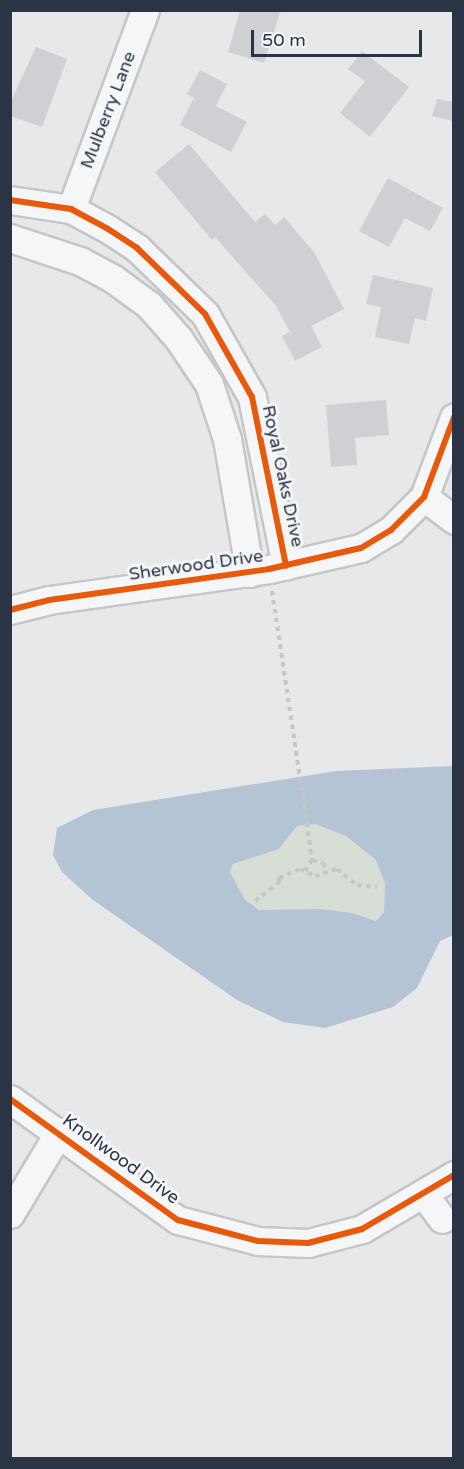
<!DOCTYPE html>
<style>
body{margin:0}
#map{position:relative;width:464px;height:1469px;overflow:hidden;background:#e6e8ea;font-family:"Varela Round",sans-serif}
div>[style]{position:absolute}
[style*='--x']{left:calc(var(--x)*1px);top:calc(var(--y)*1px);width:calc(var(--w)*1px);rotate:calc(var(--a)*1deg)}
.green>*{inset:0;background:#d6ded6}
.water>*{inset:0;background:#b4c4d5}
.building>*{inset:0;background:#ced0d3}
.path>*{height:4px;margin-top:-2px;transform-origin:0;background:repeating-linear-gradient(90deg,#c5c6ca 0 4.5px,transparent 0 9px)}
.roads{filter:drop-shadow(2px 0 #c4c6c8) drop-shadow(-2px 0 #c4c6c8) drop-shadow(0 2px #c4c6c8) drop-shadow(0 -2px #c4c6c8)}
.minor>*{height:27px;margin:-13.5px;padding:0 13.5px;transform-origin:13.5px;border-radius:13.5px;background:#f5f6f7}
.cycleway>*{height:6px;margin:-3px;padding:0 3px;transform-origin:3px;border-radius:3px;background:#e8590c}
span{translate:-50% -50%;white-space:nowrap;text-align:center;line-height:1.15;-webkit-text-stroke:6px #f4f6f9;paint-order:stroke}
.street-label{font-size:18px;color:#2b3445}
.frame{position:absolute;inset:0;border:12px solid #2b3445;pointer-events:none}
.scale{position:absolute;left:251px;top:30px;width:171px;height:27px;box-sizing:border-box;border:3px solid #2b3445;border-top:0;padding-left:8px;font-size:18px;line-height:21px;white-space:nowrap;color:#2b3445;-webkit-text-stroke:4px #f4f6f9;paint-order:stroke}
</style>
<div id="map">
<div class="green">
<i style="clip-path:polygon(315px 824px,346px 836px,376px 860px,385px 883px,384px 912px,376px 921px,352px 913px,259px 910px,245px 900px,230px 872px,233px 864px,279px 849px,297px 826px)"></i>
</div>
<div class="water">
<i style="clip-path:polygon(evenodd,453px 766px,453px 935px,440px 941px,417px 988px,393px 1007px,325px 1028px,283px 1022px,237px 1000px,93px 900px,62px 872px,53px 855px,57px 828px,93px 810px,336px 771px,453px 766px,315px 824px,346px 836px,376px 860px,385px 883px,384px 912px,376px 921px,352px 913px,320px 909px,259px 910px,245px 900px,230px 872px,233px 864px,279px 849px,297px 826px,315px 824px)"></i>
</div>
<div class="building">
<i style="clip-path:polygon(240px 10px,281px 10px,264px 63px,228px 52px)"></i>
<i style="clip-path:polygon(36px 47px,67px 59px,42px 127px,10px 116px,10px 103px)"></i>
<i style="clip-path:polygon(362px 51px,409px 87px,370px 137px,340px 113px,365px 81px,348px 69px)"></i>
<i style="clip-path:polygon(200px 70px,227px 84px,216px 106px,247px 122px,231px 152px,180px 125px,194px 98px,187px 94px)"></i>
<i style="clip-path:polygon(437px 99px,453px 102px,453px 121px,432px 116px)"></i>
<i style="clip-path:polygon(189px 144px,255px 222px,265px 214px,275px 225px,284px 217px,314px 252px,344px 309px,311px 326px,322px 347px,295px 361px,282px 336px,290px 332px,276px 306px,215px 237px,212px 240px,155px 172px)"></i>
<i style="clip-path:polygon(388px 178px,443px 208px,430px 231px,405px 218px,389px 247px,359px 231px)"></i>
<i style="clip-path:polygon(373px 275px,433px 288px,426px 321px,415px 318px,409px 344px,375px 337px,381px 307px,366px 304px)"></i>
<i style="clip-path:polygon(386px 400px,389px 435px,355px 438px,357px 465px,331px 467px,326px 405px)"></i>
</div>
<div class="path">
<i style="--x:272;--y:591;--w:272;--a:81.5"></i>
<i style="--x:305;--y:871;--w:13;--a:-58"></i>
<i style="--x:312;--y:860;--w:11;--a:15"></i>
<i style="--x:323;--y:863;--w:7;--a:56"></i>
<i style="--x:255;--y:901;--w:31;--a:-38"></i>
<i style="--x:279;--y:882;--w:4;--a:-90"></i>
<i style="--x:279;--y:878;--w:23;--a:-23"></i>
<i style="--x:300;--y:869;--w:17;--a:25"></i>
<i style="--x:315;--y:876;--w:23;--a:-18"></i>
<i style="--x:337;--y:869;--w:26;--a:39"></i>
<i style="--x:357;--y:885;--w:20;--a:6"></i>
</div>
<div class="roads">
<div class="minor">
<i style="--x:10;--y:200;--w:62;--a:8.4"></i>
<i style="--x:71;--y:209;--w:42;--a:28.4"></i>
<i style="--x:108;--y:229;--w:35;--a:33"></i>
<i style="--x:137;--y:248;--w:95;--a:44.1"></i>
<i style="--x:205;--y:314;--w:95;--a:60.5"></i>
<i style="--x:252;--y:397;--w:172;--a:78.6"></i>
<i style="--x:71;--y:209;--w:212;--a:-69.6"></i>
<i style="--x:10;--y:238;--w:74;--a:18.2"></i>
<i style="--x:80;--y:261;--w:36;--a:28"></i>
<i style="--x:112;--y:278;--w:46;--a:36.1"></i>
<i style="--x:149;--y:305;--w:44;--a:48.7"></i>
<i style="--x:178;--y:338;--w:55;--a:56"></i>
<i style="--x:209;--y:384;--w:58;--a:71.9"></i>
<i style="--x:227;--y:439;--w:136;--a:80.3"></i>
<i style="--x:424;--y:497;--w:38;--a:37"></i>
<i style="--x:10;--y:610;--w:40;--a:-14.4"></i>
<i style="--x:49;--y:600;--w:222;--a:-8"></i>
<i style="--x:269;--y:569;--w:94;--a:-12.9"></i>
<i style="--x:361;--y:548;--w:35;--a:-31"></i>
<i style="--x:391;--y:530;--w:47;--a:-45"></i>
<i style="--x:424;--y:497;--w:85;--a:-69.4"></i>
<i style="--x:10;--y:1099;--w:207;--a:35.8"></i>
<i style="--x:178;--y:1220;--w:83;--a:14.7"></i>
<i style="--x:258;--y:1241;--w:50;--a:2.3"></i>
<i style="--x:308;--y:1243;--w:56;--a:-14.5"></i>
<i style="--x:362;--y:1229;--w:107;--a:-30.4"></i>
<i style="--x:424;--y:1195;--w:30;--a:53"></i>
<i style="--x:10;--y:1214;--w:96;--a:-59.1"></i>
</div>
</div>
<div class="cycleway">
<i style="--x:10;--y:200;--w:62;--a:8.4"></i>
<i style="--x:71;--y:209;--w:42;--a:28.4"></i>
<i style="--x:108;--y:229;--w:35;--a:33"></i>
<i style="--x:137;--y:248;--w:95;--a:44.1"></i>
<i style="--x:205;--y:314;--w:95;--a:60.5"></i>
<i style="--x:252;--y:397;--w:172;--a:78.6"></i>
<i style="--x:10;--y:610;--w:40;--a:-14.4"></i>
<i style="--x:49;--y:600;--w:222;--a:-8"></i>
<i style="--x:269;--y:569;--w:94;--a:-12.9"></i>
<i style="--x:361;--y:548;--w:35;--a:-31"></i>
<i style="--x:391;--y:530;--w:47;--a:-45"></i>
<i style="--x:424;--y:497;--w:85;--a:-69.4"></i>
<i style="--x:10;--y:1099;--w:207;--a:35.8"></i>
<i style="--x:178;--y:1220;--w:83;--a:14.7"></i>
<i style="--x:258;--y:1241;--w:50;--a:2.3"></i>
<i style="--x:308;--y:1243;--w:56;--a:-14.5"></i>
<i style="--x:362;--y:1229;--w:107;--a:-30.4"></i>
</div>
<div class="street-label">
<span style="left:108px;top:110px;rotate:-69deg">Mulberry Lane</span>
<span style="left:283px;top:476px;rotate:78deg">Royal Oaks Drive</span>
<span style="left:196px;top:565px;rotate:-8deg">Sherwood Drive</span>
<span style="left:121px;top:1159px;rotate:36deg">Knollwood Drive</span>
</div>
<div class="frame"></div>
<div class="scale">50 m</div>
</div>
